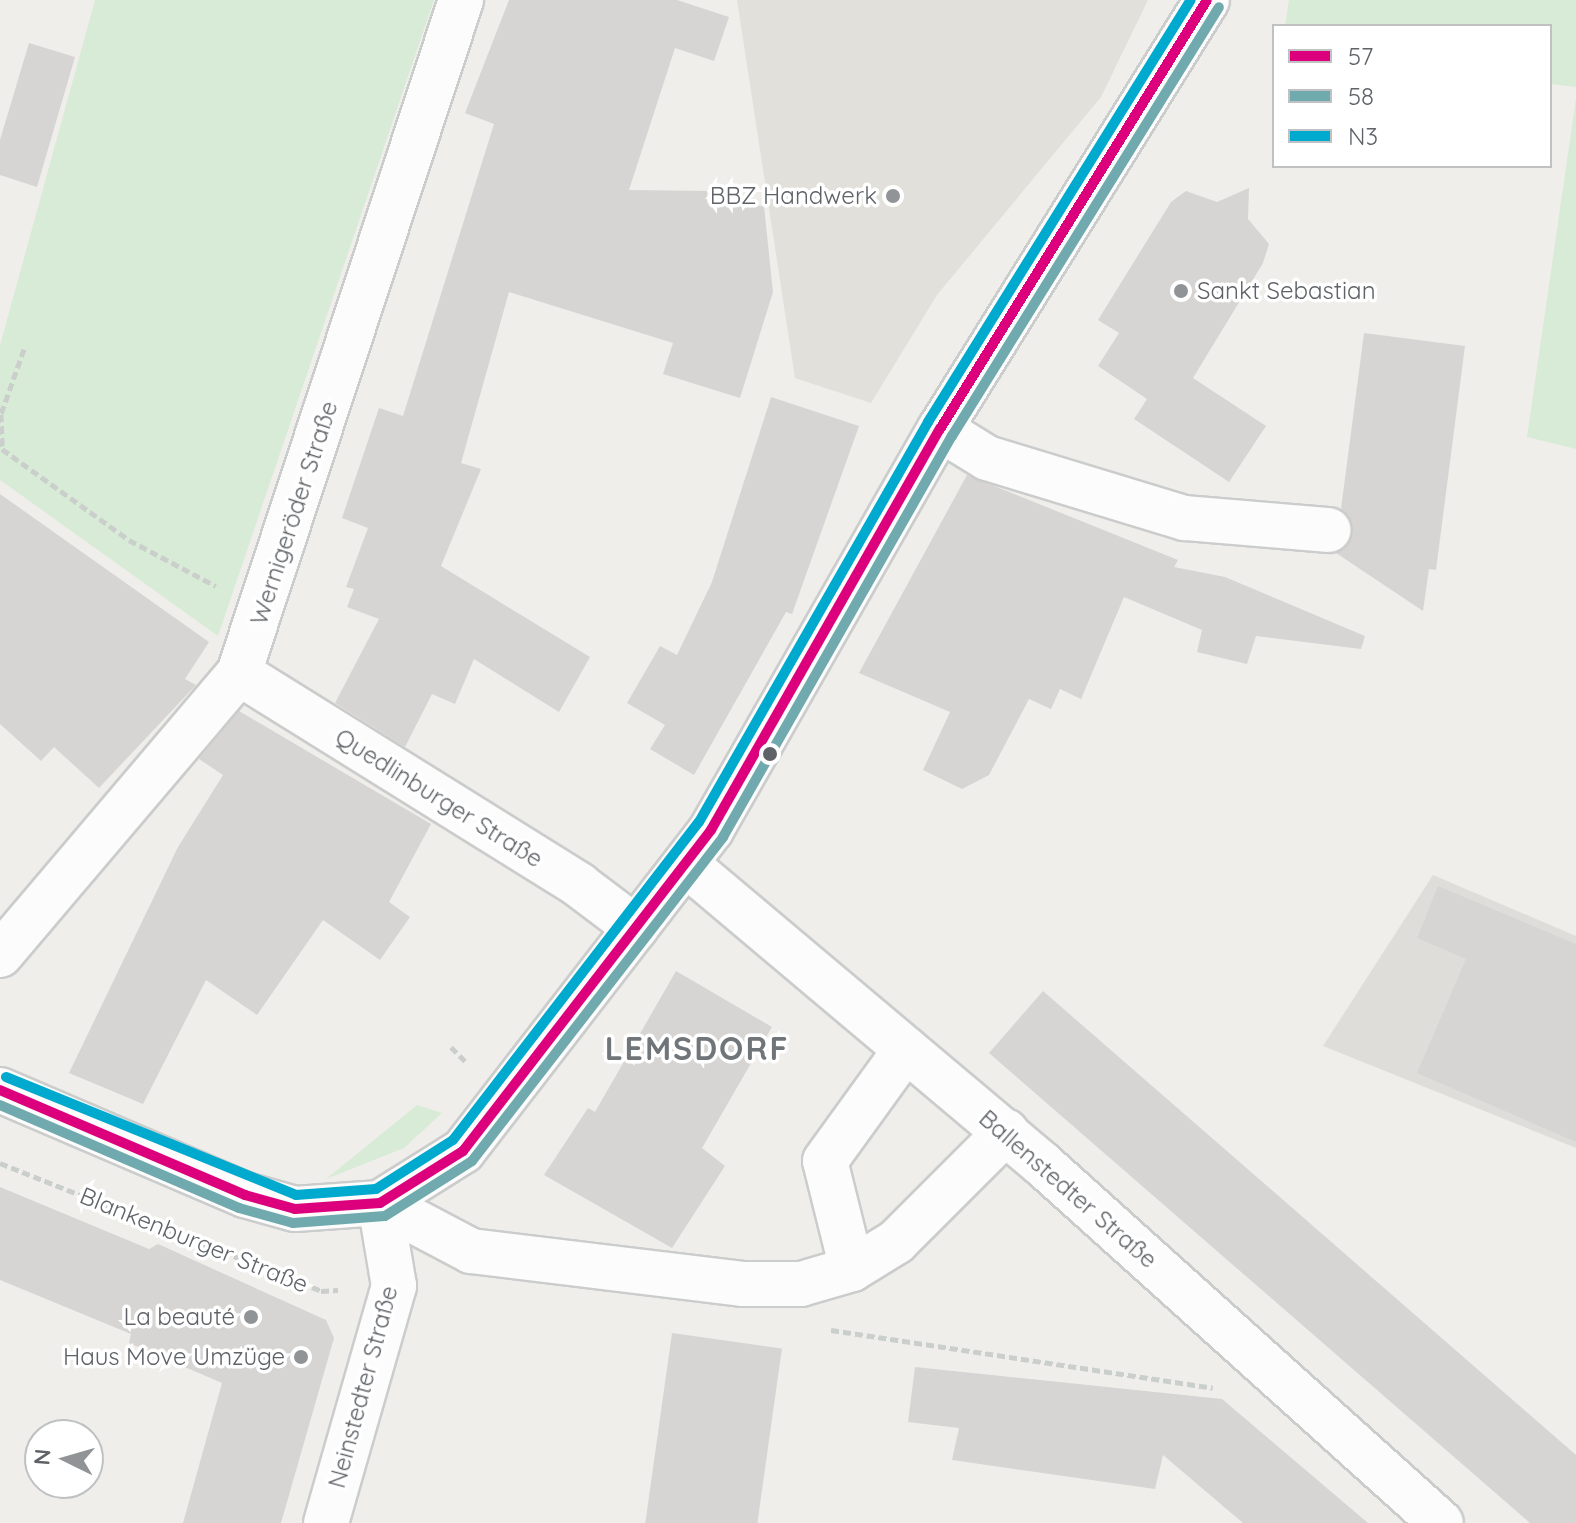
<!DOCTYPE html>
<meta charset="utf-8">
<style>
body{margin:0}
#map{position:relative;width:1576px;height:1523px;overflow:hidden;background:#efeeea;font-family:Quicksand,sans-serif}
div>[style]{position:absolute}
[style*='--x']{left:calc(var(--x)*1px);top:calc(var(--y)*1px);width:calc(var(--w)*1px);rotate:calc(var(--a)*1deg)}
.industrial>*{inset:0;background:#dfddda}
.education>*{inset:0;background:#e2e0da}
.green>*{inset:0;background:#d8ebd6}
.building>*{inset:0;background:#d6d5d3;transform-origin:0 0}
.path>*{height:5px;margin-top:-2.5px;transform-origin:0;background:repeating-linear-gradient(90deg,#cacfcc 0 8px,transparent 0 12px)}
.roads{filter:drop-shadow(2px 0 #cbcccc) drop-shadow(-2px 0 #cbcccc) drop-shadow(0 2px #cbcccc) drop-shadow(0 -2px #cbcccc)}
.minor>*{height:44px;margin:-22px;padding:0 22px;transform-origin:22px;border-radius:22px;background:#fdfcfc}
.bus-1>*{height:10px;margin:-5px;padding:0 5px;transform-origin:5px;border-radius:5px;background:#dd007d}
.bus-2>*{height:10px;margin:-5px;padding:0 5px;transform-origin:5px;border-radius:5px;background:#70aaae}
.bus-3>*{height:10px;margin:-5px;padding:0 5px;transform-origin:5px;border-radius:5px;background:#00a9ce}
.dots>*{width:22px;height:22px;translate:-50% -50%;box-sizing:border-box;border:4px solid #fff;border-radius:50%}
span{translate:-50% -50%;white-space:nowrap;text-align:center;line-height:1.15;-webkit-text-stroke:7px #fff;paint-order:stroke}
.poi-label{font-size:24px;color:#5f6368}
.right{translate:-100% -50%;text-align:right}
.left{translate:0 -50%;text-align:left}
.street-label{font-size:24px;color:#5f6368}
.district-label{font-size:32px;color:#70757a;font-weight:700;letter-spacing:2px}
.legend{position:absolute;left:1272px;top:24px;width:280px;height:144px;box-sizing:border-box;background:#fff;border:2px solid #bfc1c3;margin:0;padding:10px 14px;list-style:none;font-size:24px;color:#5f6368}
.legend li{display:flex;align-items:center;gap:16px;height:40px}
.legend b{width:40px;border:2px solid #bfc1c3}
.north{position:absolute;left:24px;top:1419px;width:80px;height:80px;box-sizing:border-box;background:#fff;border:2px solid #bfc1c3;border-radius:50%;rotate:275deg;font-size:22px;font-weight:700;line-height:32px;text-align:center;color:#5f6368}
.north::after{content:'';display:block;margin:auto;width:28px;height:36px;background:#919496;clip-path:polygon(50% 0,100% 100%,50% 72%,0 100%)}
</style>
<div id="map">
<div class="industrial">
<i style="clip-path:polygon(1433px 875px,1576px 936px,1576px 1148px,1323px 1046px)"></i>
</div>
<div class="education">
<i style="clip-path:polygon(737px 0,1148px 0,1101px 97px,937px 295px,871px 403px,795px 378px)"></i>
</div>
<div class="green">
<i style="clip-path:polygon(95px 0,434px 0,218px 636px,0 480px,0 345px)"></i>
<i style="clip-path:polygon(1289px 0,1576px 0,1576px 87px,1550px 84px,1550px 26px,1285px 26px)"></i>
<i style="clip-path:polygon(1576px 98px,1576px 449px,1527px 437px)"></i>
<i style="clip-path:polygon(417px 1105px,442px 1113px,404px 1148px,326px 1179px)"></i>
</div>
<div class="building">
<i style="clip-path:polygon(509px 0,677px 0,729px 17px,714px 61px,675px 48px,629px 190px,707px 191px,707px 203px,764px 206px,773px 292px,740px 398px,663px 374px,673px 343px,509px 292px,461px 463px,481px 469px,441px 566px,590px 657px,559px 712px,474px 659px,455px 704px,432px 694px,405px 747px,335px 703px,379px 619px,347px 607px,354px 589px,346px 587px,368px 528px,342px 518px,379px 408px,403px 416px,494px 124px,465px 113px)"></i>
<i style="clip-path:polygon(29px 43px,75px 57px,37px 187px,0 175px,0 140px)"></i>
<i style="clip-path:polygon(1249px 188px,1248px 219px,1269px 244px,1263px 263px,1193px 378px,1266px 426px,1229px 482px,1134px 419px,1147px 399px,1098px 366px,1119px 333px,1098px 320px,1171px 202px,1186px 191px,1217px 202px)"></i>
<i style="clip-path:polygon(1364px 333px,1465px 346px,1436px 570px,1429px 569px,1423px 611px,1336px 553px,1353px 533px,1341px 509px)"></i>
<i style="clip-path:polygon(771px 397px,859px 426px,792px 614px,786px 612px,694px 775px,650px 749px,665px 725px,627px 703px,660px 646px,677px 655px,712px 582px)"></i>
<i style="clip-path:polygon(967px 475px,1178px 560px,1174px 567px,1225px 577px,1365px 636px,1361px 649px,1256px 636px,1247px 664px,1197px 652px,1202px 630px,1124px 597px,1081px 699px,1060px 689px,1051px 709px,1029px 699px,989px 775px,962px 789px,923px 770px,950px 712px,859px 673px)"></i>
<i style="clip-path:polygon(0 494px,209px 642px,185px 679px,196px 685px,99px 788px,54px 747px,41px 761px,0 724px)"></i>
<i style="clip-path:polygon(239px 711px,431px 824px,389px 902px,410px 917px,380px 960px,323px 920px,257px 1015px,206px 980px,143px 1104px,69px 1073px,178px 847px,223px 775px,199px 759px)"></i>
<i style="clip-path:polygon(1438px 886px,1576px 944px,1576px 1142px,1417px 1073px,1466px 959px,1417px 938px)"></i>
<i style="clip-path:polygon(676px 971px,772px 1027px,702px 1148px,725px 1166px,672px 1248px,544px 1175px,588px 1108px,595px 1112px)"></i>
<i style="clip-path:polygon(1043px 991px,1576px 1455px,1576px 1523px,1530px 1523px,989px 1053px)"></i>
<i style="clip-path:polygon(0 1187px,149px 1249px,158px 1244px,326px 1320px,334px 1338px,281px 1523px,183px 1523px,222px 1383px,129px 1343px,131px 1334px,0 1280px)"></i>
<i style="left:672px;top:1333px;width:111px;height:192px;rotate:8deg"></i>
<i style="clip-path:polygon(915px 1367px,1222px 1399px,1368px 1523px,1243px 1523px,1163px 1455px,1155px 1489px,952px 1460px,959px 1428px,908px 1422px)"></i>
</div>
<div class="path">
<i style="--x:24;--y:349;--w:69;--a:109.5"></i>
<i style="--x:1;--y:414;--w:35;--a:88"></i>
<i style="--x:2;--y:449;--w:156;--a:35.6"></i>
<i style="--x:129;--y:540;--w:98;--a:27.9"></i>
<i style="--x:451;--y:1047;--w:23;--a:45"></i>
<i style="--x:0;--y:1163;--w:346;--a:21.7"></i>
<i style="--x:321;--y:1291;--w:17;--a:-3"></i>
<i style="--x:831;--y:1330;--w:386;--a:8.6"></i>
</div>
<div class="roads">
<div class="minor">
<i style="--x:940;--y:429;--w:55;--a:31.7"></i>
<i style="--x:987;--y:458;--w:207;--a:16.9"></i>
<i style="--x:1185;--y:518;--w:144;--a:4.8"></i>
<i style="--x:239;--y:673;--w:401;--a:31.9"></i>
<i style="--x:579;--y:885;--w:71;--a:37"></i>
<i style="--x:687;--y:865;--w:463;--a:40.1"></i>
<i style="--x:1041;--y:1163;--w:538;--a:41.99"></i>
<i style="--x:0;--y:955;--w:370;--a:-49.7"></i>
<i style="--x:239;--y:673;--w:709;--a:-71.74"></i>
<i style="--x:0;--y:1090;--w:267;--a:23.2"></i>
<i style="--x:245;--y:1195;--w:52;--a:15.6"></i>
<i style="--x:295;--y:1209;--w:85;--a:-4"></i>
<i style="--x:380;--y:1203;--w:98;--a:-32.1"></i>
<i style="--x:463;--y:1151;--w:406;--a:-52.3"></i>
<i style="--x:711;--y:830;--w:462;--a:-60.3"></i>
<i style="--x:940;--y:429;--w:505;--a:-58.1"></i>
<i style="--x:380;--y:1203;--w:103;--a:27.8"></i>
<i style="--x:471;--y:1251;--w:273;--a:6.9"></i>
<i style="--x:742;--y:1284;--w:59;--a:0"></i>
<i style="--x:801;--y:1284;--w:53;--a:-16.4"></i>
<i style="--x:852;--y:1269;--w:52;--a:-31.5"></i>
<i style="--x:896;--y:1242;--w:156;--a:-45"></i>
<i style="--x:852;--y:1269;--w:111;--a:-104"></i>
<i style="--x:825;--y:1161;--w:138;--a:-54.1"></i>
<i style="--x:326;--y:1523;--w:247;--a:-74"></i>
<i style="--x:394;--y:1286;--w:84;--a:-99.6"></i>
</div>
</div>
<div class="bus-1">
<i style="--x:0;--y:1090;--w:267;--a:23.2"></i>
<i style="--x:245;--y:1195;--w:52;--a:15.6"></i>
<i style="--x:295;--y:1209;--w:85;--a:-4"></i>
<i style="--x:380;--y:1203;--w:98;--a:-32.1"></i>
<i style="--x:463;--y:1151;--w:406;--a:-52.3"></i>
<i style="--x:711;--y:830;--w:462;--a:-60.3"></i>
<i style="--x:940;--y:429;--w:505;--a:-58.1"></i>
</div>
<div class="bus-2">
<i style="--x:0;--y:1105;--w:260;--a:23.3"></i>
<i style="--x:239;--y:1208;--w:56;--a:15.5"></i>
<i style="--x:293;--y:1223;--w:92;--a:-4.4"></i>
<i style="--x:385;--y:1216;--w:103;--a:-32.3"></i>
<i style="--x:472;--y:1161;--w:410;--a:-52.2"></i>
<i style="--x:723;--y:837;--w:462;--a:-60.3"></i>
<i style="--x:952;--y:436;--w:505;--a:-58.1"></i>
</div>
<div class="bus-3">
<i style="--x:6;--y:1077;--w:313;--a:22.1"></i>
<i style="--x:296;--y:1195;--w:80;--a:-4.3"></i>
<i style="--x:376;--y:1189;--w:91;--a:-32.5"></i>
<i style="--x:453;--y:1140;--w:402;--a:-52.3"></i>
<i style="--x:699;--y:822;--w:461;--a:-60.2"></i>
<i style="--x:928;--y:422;--w:497;--a:-58.1"></i>
</div>
<div class="dots">
<i style="left:893px;top:196px;background:#919496"></i>
<i style="left:1181px;top:291px;background:#919496"></i>
<i style="left:770px;top:754px;background:#5f6368"></i>
<i style="left:251px;top:1317px;background:#919496"></i>
<i style="left:301px;top:1357px;background:#919496"></i>
</div>
<div class="poi-label">
<span class="right" style="left:877px;top:196px">BBZ Handwerk</span>
<span class="left" style="left:1197px;top:291px">Sankt Sebastian</span>
<span class="right" style="left:235px;top:1317px">La beauté</span>
<span class="right" style="left:285px;top:1357px">Haus Move Umzüge</span>
</div>
<div class="street-label">
<span style="left:294px;top:513px;rotate:-72deg">Wernigeröder Straße</span>
<span style="left:439px;top:798px;rotate:32deg">Quedlinburger Straße</span>
<span style="left:1068px;top:1189px;rotate:41deg">Ballenstedter Straße</span>
<span style="left:194px;top:1240px;rotate:22deg">Blankenburger Straße</span>
<span style="left:363px;top:1387px;rotate:-75deg">Neinstedter Straße</span>
</div>
<div class="district-label">
<span style="left:697px;top:1048px">LEMSDORF</span>
</div>
<ul class="legend">
<li><b style="height:10px;background:#dd007d"></b>57</li>
<li><b style="height:10px;background:#70aaae"></b>58</li>
<li><b style="height:10px;background:#00a9ce"></b>N3</li>
</ul>
<div class="north">N</div>
</div>
